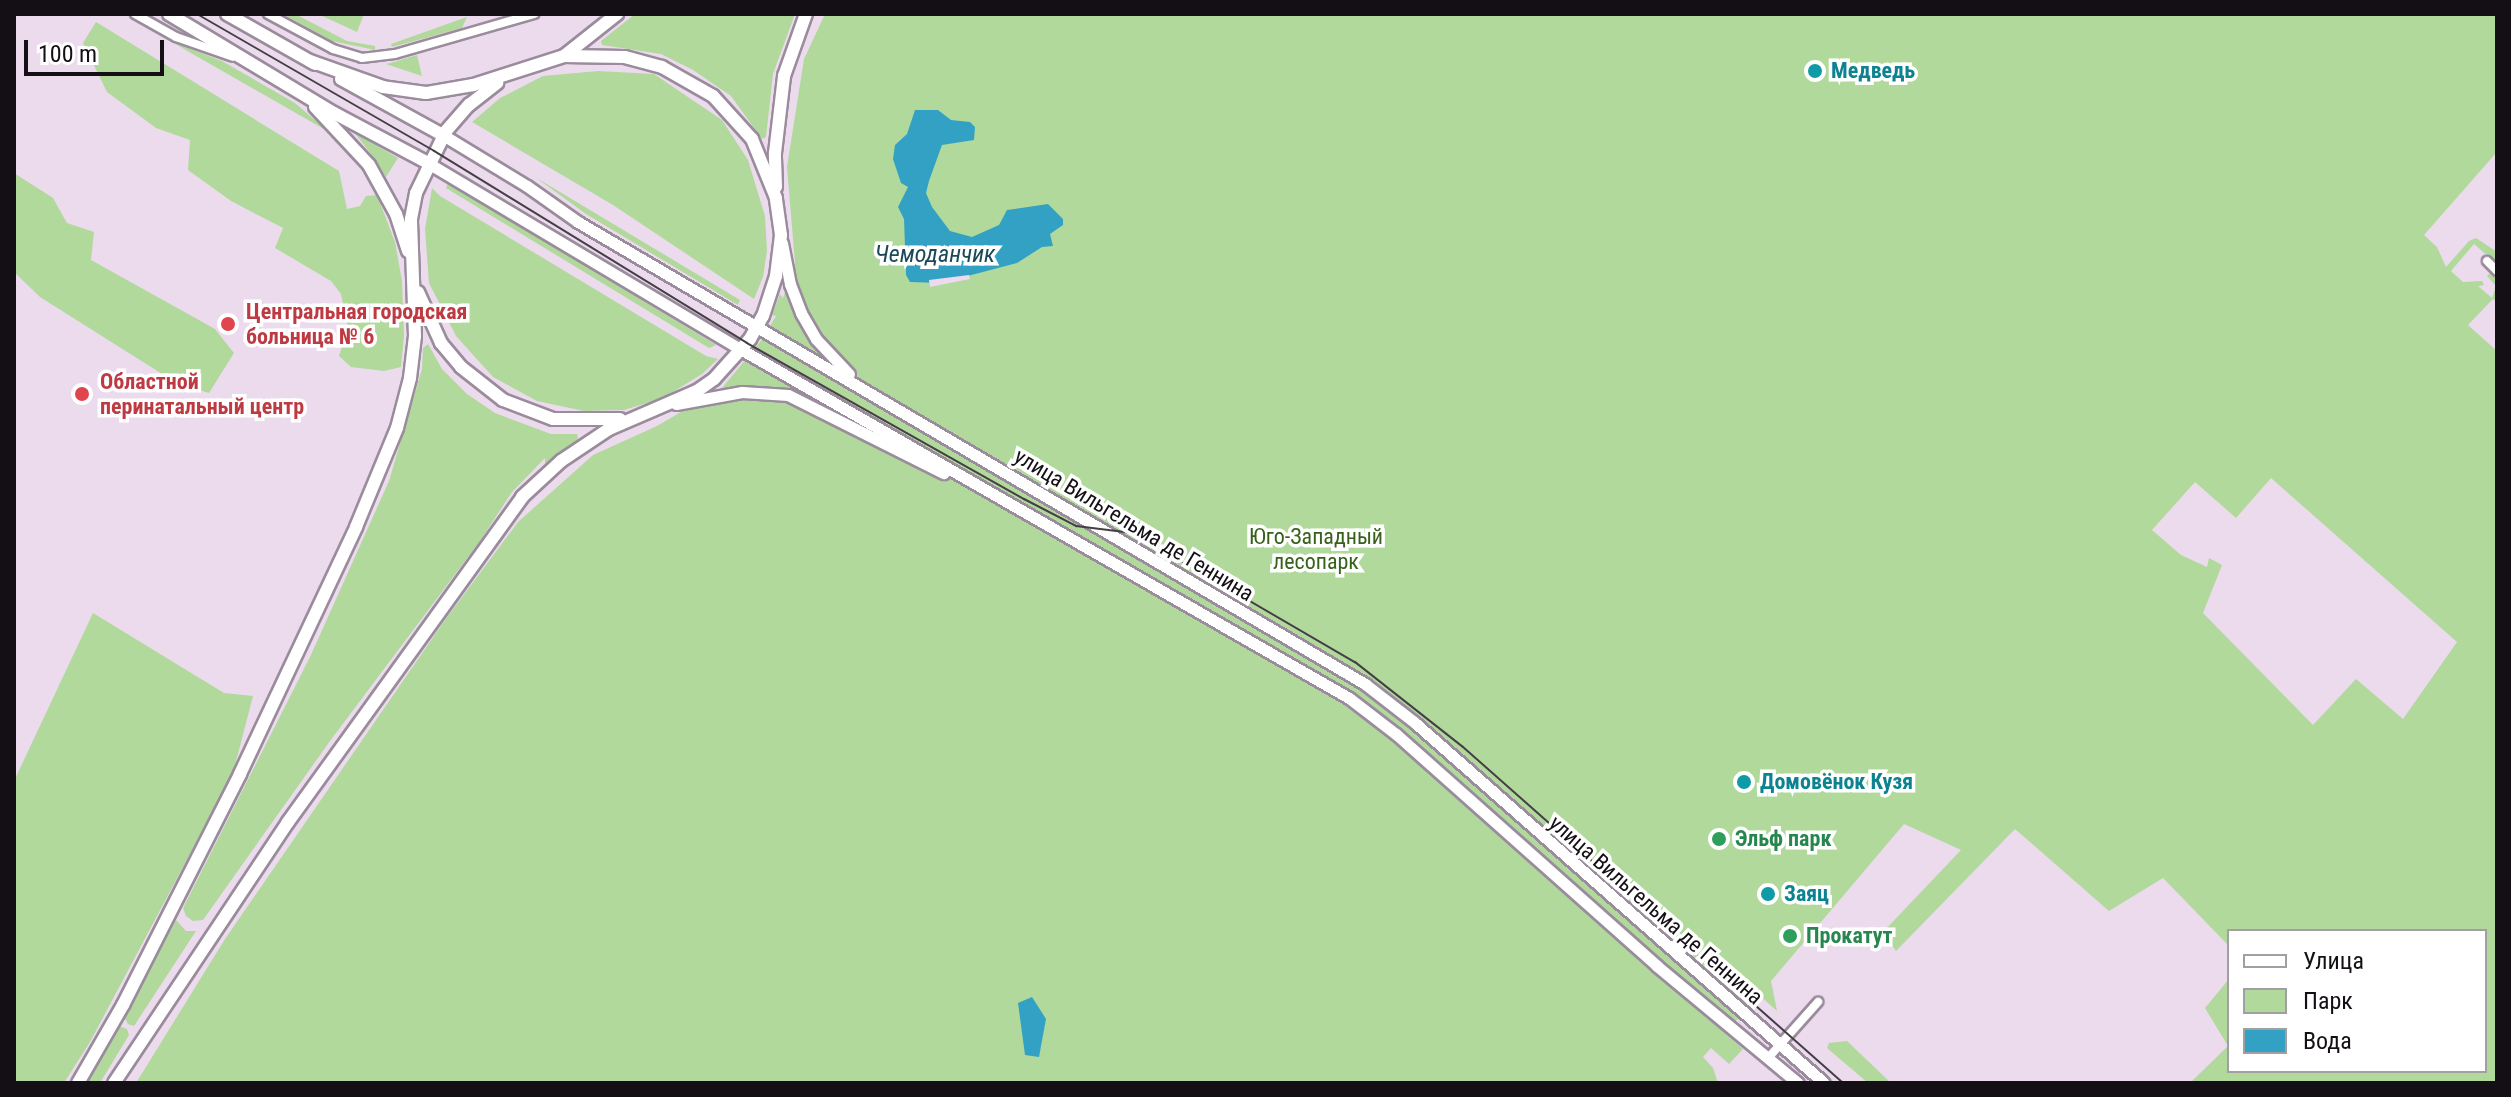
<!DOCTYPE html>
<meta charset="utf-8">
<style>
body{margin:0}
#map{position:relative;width:2511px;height:1097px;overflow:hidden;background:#ebdbed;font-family:"Roboto Condensed",sans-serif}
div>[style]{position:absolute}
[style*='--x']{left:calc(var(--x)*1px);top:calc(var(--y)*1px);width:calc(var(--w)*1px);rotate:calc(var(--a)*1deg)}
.green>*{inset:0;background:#b1d99c}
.water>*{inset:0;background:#33a1c4}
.pier>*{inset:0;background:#ebdbed}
.roads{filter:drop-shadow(2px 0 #9a8c9c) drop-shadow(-2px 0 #9a8c9c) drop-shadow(0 2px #9a8c9c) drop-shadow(0 -2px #9a8c9c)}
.street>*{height:8px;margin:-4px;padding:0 4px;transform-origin:4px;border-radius:4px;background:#fff}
.secondary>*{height:11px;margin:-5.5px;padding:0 5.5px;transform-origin:5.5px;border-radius:5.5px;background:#fff}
.primary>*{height:12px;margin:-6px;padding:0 6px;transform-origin:6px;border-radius:6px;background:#fff}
.tram>*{height:2px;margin:-1px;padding:0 1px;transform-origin:1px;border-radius:1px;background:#453e46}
.dots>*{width:22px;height:22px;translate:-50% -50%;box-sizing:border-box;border:4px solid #fff;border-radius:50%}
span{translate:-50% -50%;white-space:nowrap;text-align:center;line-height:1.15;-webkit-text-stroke:7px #fff;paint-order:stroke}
.culture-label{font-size:22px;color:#0d838f;font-weight:700}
.left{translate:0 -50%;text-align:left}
.health-label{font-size:22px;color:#be3a42;font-weight:700}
.street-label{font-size:22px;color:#140f15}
.park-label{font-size:22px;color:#37611a}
.leisure-label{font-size:22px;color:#27864d;font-weight:700}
.water-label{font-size:24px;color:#1b4958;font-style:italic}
.frame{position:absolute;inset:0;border:16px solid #140f15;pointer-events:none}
.legend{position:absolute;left:2227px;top:929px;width:260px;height:144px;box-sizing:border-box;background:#fff;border:2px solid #a19fa1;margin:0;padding:10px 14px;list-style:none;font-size:24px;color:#140f15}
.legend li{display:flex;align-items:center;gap:16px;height:40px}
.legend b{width:40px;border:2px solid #a19fa1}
.scale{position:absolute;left:24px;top:40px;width:140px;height:36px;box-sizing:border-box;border:4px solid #140f15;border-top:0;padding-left:10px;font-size:24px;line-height:28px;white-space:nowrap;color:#140f15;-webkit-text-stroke:6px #fff;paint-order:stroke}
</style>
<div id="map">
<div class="green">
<i style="clip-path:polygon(283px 14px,295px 14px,347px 41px,375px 46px,375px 50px,332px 41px)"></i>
<i style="clip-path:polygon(318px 14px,364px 14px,357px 32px)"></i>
<i style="clip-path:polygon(635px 14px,795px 14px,773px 74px,766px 137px,762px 139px,731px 96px,693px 70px,661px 54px,602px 45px,601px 41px)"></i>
<i style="clip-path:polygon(evenodd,825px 14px,2497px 14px,2497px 152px,2424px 235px,2437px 247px,2446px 267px,2469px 241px,2476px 238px,2497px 252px,2497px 264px,2474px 244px,2451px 271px,2463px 282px,2482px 281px,2484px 285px,2478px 286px,2492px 298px,2496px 286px,2487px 276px,2491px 272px,2497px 277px,2497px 302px,2493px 299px,2468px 325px,2497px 351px,2497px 1083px,2190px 1083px,2228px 1046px,2205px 1008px,2229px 979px,2229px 1071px,2485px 1071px,2485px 931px,2229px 931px,2229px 946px,2163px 878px,2109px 911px,2015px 829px,1896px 951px,1883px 932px,1961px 850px,1904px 824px,1771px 981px,1777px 1011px,1759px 995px,1725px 1033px,1743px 1049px,1729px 1064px,1711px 1048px,1703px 1057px,1713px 1068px,1718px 1083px,136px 1083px,225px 939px,445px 620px,518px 522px,593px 455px,657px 426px,722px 388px,760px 342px,776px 316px,772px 315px,780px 294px,783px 298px,795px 263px,787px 167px,804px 59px,825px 14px,2271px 478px,2457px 642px,2403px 719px,2356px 679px,2313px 725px,2203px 613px,2222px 565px,2209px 558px,2207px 567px,2181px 555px,2152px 530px,2195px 482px,2236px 518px,2271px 478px)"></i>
<i style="clip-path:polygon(467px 17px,462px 28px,392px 47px,391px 44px)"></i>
<i style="clip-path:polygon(96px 22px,339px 171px,347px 209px,360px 206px,366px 196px,377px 195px,395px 242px,402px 281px,404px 336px,401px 367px,384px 371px,351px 367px,339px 356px,348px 328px,341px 294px,331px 281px,275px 248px,283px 228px,231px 201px,188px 170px,190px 140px,156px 128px,107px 92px,83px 43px)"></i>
<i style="clip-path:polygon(170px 41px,222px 61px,295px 103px,329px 132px)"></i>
<i style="clip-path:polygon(417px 55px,422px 76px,386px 64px,394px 62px)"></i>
<i style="clip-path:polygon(598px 71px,654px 74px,722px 120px,748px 160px,765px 216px,767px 251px,763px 277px,754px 299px,613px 205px,472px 122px,500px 98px,543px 76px)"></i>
<i style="clip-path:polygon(354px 132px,398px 158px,386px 177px,371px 154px)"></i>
<i style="clip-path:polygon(14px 173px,53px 198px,67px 223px,94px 232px,91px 260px,215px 329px,234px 353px,209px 393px,178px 384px,40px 297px,14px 272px)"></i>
<i style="clip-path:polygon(535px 177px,740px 300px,738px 305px,586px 214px)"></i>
<i style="clip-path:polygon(448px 183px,716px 345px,709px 348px,446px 188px)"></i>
<i style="clip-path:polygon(432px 188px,440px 196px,706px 356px,718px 359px,702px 374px,663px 398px,624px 410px,584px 411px,537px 401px,493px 377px,456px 336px,429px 283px,425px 229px)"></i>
<i style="clip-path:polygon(428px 344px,442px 369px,467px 394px,495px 413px,551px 434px,577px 434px,578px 439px,545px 466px,545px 458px,512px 492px,480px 541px,330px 741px,203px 920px,193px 921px,186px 916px,183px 908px,310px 657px,389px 481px,422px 369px,423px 348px)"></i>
<i style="clip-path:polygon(93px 613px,224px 693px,253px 696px,233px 773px,90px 1042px,64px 1083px,14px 1083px,14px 781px)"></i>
<i style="clip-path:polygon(176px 920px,186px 931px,196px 931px,134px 1026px,128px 1024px,124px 1017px)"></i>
<i style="clip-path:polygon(119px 1026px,127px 1029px,129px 1035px,100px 1083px,85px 1083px)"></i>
<i style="clip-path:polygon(1847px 1041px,1891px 1083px,1868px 1083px,1827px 1048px,1829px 1043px)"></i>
</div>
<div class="water">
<i style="clip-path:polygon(915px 110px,938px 110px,951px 120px,970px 122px,975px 127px,974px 140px,942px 145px,929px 181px,926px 193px,932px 207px,950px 231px,972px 237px,999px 225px,1007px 210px,1048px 204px,1063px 219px,1063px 225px,1050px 234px,1053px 246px,1042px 247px,1017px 263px,941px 283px,910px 282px,906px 275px,904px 219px,898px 207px,908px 187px,901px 183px,893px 159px,895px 145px,907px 134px)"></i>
<i style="clip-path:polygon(1032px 997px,1046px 1019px,1039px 1057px,1025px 1055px,1018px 1003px)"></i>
</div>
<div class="pier">
<i style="clip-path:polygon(969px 275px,970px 279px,930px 287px,929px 280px)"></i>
</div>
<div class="roads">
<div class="street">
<i style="--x:135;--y:14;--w:47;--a:29.3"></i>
<i style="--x:176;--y:37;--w:60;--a:19.3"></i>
<i style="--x:268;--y:14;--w:74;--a:28.3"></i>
<i style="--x:333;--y:49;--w:30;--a:17"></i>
<i style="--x:362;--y:58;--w:33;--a:-7"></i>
<i style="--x:395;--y:54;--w:145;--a:-16.1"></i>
<i style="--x:2487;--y:261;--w:14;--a:45"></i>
<i style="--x:1769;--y:1057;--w:74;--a:-48.3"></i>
</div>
<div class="secondary">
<i style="--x:443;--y:135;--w:98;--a:31.3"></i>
<i style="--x:527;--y:186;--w:62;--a:35.2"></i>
<i style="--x:578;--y:222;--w:913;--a:30.41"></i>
<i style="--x:1365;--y:684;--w:62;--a:37.8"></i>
<i style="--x:1414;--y:722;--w:546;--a:41.36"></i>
<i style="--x:428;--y:163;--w:365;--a:30.8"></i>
<i style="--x:742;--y:350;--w:700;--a:29.83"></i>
<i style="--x:1349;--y:698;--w:59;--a:37.5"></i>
<i style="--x:1396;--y:734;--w:349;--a:41.6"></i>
<i style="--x:1657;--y:966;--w:183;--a:39.7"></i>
<i style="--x:782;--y:243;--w:42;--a:79"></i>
<i style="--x:790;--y:284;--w:31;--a:69"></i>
<i style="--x:801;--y:313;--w:30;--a:60"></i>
<i style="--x:816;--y:339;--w:48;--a:46.7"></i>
<i style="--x:676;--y:404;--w:67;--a:-10.3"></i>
<i style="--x:742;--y:392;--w:46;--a:3.7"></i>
<i style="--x:788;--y:395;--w:174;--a:26.7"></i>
</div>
<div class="primary">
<i style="--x:169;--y:14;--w:192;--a:31"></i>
<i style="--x:334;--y:113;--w:106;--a:28"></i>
<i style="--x:227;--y:14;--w:101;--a:29.6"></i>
<i style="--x:564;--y:56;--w:68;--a:-38.4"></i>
<i style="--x:341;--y:79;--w:116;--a:28.8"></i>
<i style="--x:315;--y:107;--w:79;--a:47"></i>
<i style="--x:369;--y:165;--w:56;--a:61.1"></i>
<i style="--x:396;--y:214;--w:39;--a:72"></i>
<i style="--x:776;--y:187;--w:34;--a:-92"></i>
<i style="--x:775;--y:153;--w:78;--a:-83.3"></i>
<i style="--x:784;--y:76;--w:66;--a:-70.5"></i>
<i style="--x:418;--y:292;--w:56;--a:65.7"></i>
<i style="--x:441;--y:343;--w:31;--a:50"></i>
<i style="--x:461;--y:367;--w:53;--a:38.2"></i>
<i style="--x:503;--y:400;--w:53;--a:20.8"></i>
<i style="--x:553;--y:419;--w:67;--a:0"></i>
<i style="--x:78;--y:1083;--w:90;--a:-60"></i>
<i style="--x:123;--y:1005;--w:259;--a:-63.1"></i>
<i style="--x:240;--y:774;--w:273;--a:-64.8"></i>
<i style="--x:356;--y:527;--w:107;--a:-67.5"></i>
<i style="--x:397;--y:428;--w:52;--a:-75.4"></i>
<i style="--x:410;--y:378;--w:42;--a:-83.2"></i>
<i style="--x:415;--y:336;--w:117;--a:-92"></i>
<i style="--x:411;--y:219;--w:26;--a:-79"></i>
<i style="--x:416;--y:193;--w:69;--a:-64.2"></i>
<i style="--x:446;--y:131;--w:35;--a:-49"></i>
<i style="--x:469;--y:105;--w:36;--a:-38"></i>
<i style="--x:114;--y:1083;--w:314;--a:-56.3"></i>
<i style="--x:288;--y:822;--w:400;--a:-54.2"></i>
<i style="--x:522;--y:497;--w:53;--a:-42.7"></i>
<i style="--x:561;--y:461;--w:58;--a:-33.7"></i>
<i style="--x:609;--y:429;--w:96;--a:-23.4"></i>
<i style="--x:697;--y:391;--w:21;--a:-35"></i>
<i style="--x:714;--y:379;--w:54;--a:-48"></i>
<i style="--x:750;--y:339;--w:26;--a:-61"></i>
<i style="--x:763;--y:316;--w:42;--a:-72"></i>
<i style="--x:776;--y:276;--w:41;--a:-83"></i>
<i style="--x:781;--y:235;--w:37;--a:-98"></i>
<i style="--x:776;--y:198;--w:64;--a:-112.1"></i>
<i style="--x:752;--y:139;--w:58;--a:-132.2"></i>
<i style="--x:713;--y:96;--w:59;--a:-150.4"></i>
<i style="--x:662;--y:67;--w:38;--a:-165"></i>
<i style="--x:625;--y:57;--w:61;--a:-179.1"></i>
<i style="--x:564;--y:56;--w:96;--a:162.3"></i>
<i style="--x:473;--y:85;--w:48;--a:170.3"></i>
<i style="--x:426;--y:93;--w:43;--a:-172.1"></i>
<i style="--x:383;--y:87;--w:77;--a:-160.4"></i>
</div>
</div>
<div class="tram">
<i style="--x:197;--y:14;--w:274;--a:30"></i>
<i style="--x:434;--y:151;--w:367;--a:31.5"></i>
<i style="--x:747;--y:343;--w:318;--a:29.4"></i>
<i style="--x:1024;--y:499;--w:59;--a:27.4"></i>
<i style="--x:1076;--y:526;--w:57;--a:7"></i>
<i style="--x:1133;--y:533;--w:257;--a:30.2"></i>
<i style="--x:1355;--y:662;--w:137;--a:38.2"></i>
<i style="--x:1463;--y:747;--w:507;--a:41.48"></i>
</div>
<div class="dots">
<i style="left:1815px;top:71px;background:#0f9aa8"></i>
<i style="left:228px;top:324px;background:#e0444e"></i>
<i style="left:82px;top:394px;background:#e0444e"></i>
<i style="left:1744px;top:782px;background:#0f9aa8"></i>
<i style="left:1719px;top:839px;background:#2e9e5b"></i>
<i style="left:1768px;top:894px;background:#0f9aa8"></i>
<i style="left:1790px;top:936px;background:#2e9e5b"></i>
</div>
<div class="culture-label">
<span class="left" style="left:1831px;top:71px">Медведь</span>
<span class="left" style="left:1760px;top:782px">Домовёнок Кузя</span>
<span class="left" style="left:1784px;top:894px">Заяц</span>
</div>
<div class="health-label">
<span class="left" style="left:246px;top:324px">Центральная городская<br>больница № 6</span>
<span class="left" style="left:100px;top:394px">Областной<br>перинатальный центр</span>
</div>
<div class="street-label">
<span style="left:1134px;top:525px;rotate:31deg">улица Вильгельма де Геннина</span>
<span style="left:1656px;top:910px;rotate:41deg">улица Вильгельма де Геннина</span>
</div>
<div class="park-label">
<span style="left:1316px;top:549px">Юго-Западный<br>лесопарк</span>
</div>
<div class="leisure-label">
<span class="left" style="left:1735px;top:839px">Эльф парк</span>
<span class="left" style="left:1806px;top:936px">Прокатут</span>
</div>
<div class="water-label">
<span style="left:935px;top:255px">Чемоданчик</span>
</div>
<div class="frame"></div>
<ul class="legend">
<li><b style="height:10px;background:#fff"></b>Улица</li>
<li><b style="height:22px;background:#b1d99c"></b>Парк</li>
<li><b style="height:22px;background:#33a1c4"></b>Вода</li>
</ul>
<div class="scale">100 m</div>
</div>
